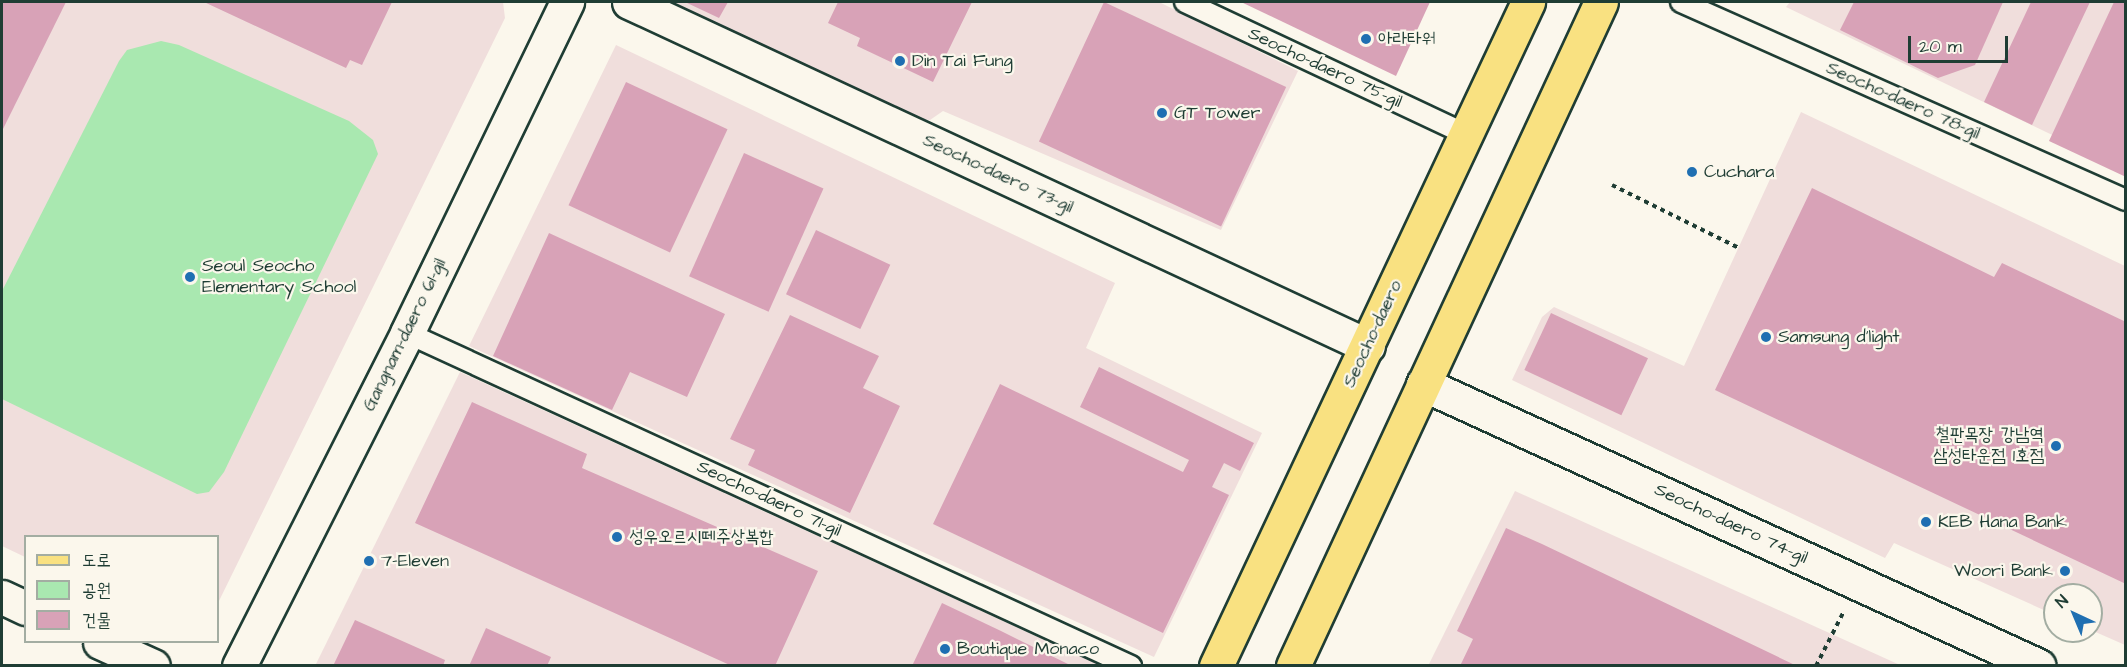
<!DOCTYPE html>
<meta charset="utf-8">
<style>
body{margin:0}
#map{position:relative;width:2127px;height:667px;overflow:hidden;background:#fbf7ec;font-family:"Architects Daughter","Poor Story",sans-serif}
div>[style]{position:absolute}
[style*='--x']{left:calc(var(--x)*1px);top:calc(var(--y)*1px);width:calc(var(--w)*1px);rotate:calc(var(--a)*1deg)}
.built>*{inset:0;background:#f0dedc}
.green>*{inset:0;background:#a9e8b0}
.building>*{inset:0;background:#d8a2b7;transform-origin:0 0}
.path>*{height:4px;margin-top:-2px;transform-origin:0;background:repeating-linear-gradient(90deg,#1f3d34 0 4.5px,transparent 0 9px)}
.roads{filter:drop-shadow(2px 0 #1f3d34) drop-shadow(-2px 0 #1f3d34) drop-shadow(0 2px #1f3d34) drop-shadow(0 -2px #1f3d34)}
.service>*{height:20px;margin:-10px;padding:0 10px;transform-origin:10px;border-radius:10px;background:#fbf7ec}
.minor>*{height:33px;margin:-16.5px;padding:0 16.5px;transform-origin:16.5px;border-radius:16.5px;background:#fbf7ec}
.tertiary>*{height:33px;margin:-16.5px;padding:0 16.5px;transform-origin:16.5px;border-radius:16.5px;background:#fbf7ec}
.primary>*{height:33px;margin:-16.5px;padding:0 16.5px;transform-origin:16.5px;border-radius:16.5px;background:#f9e181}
.dots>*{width:16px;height:16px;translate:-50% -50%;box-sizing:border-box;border:3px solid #fbf7ec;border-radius:50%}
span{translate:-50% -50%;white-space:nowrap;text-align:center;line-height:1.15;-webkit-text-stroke:4.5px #fbf7ec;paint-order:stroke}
.poi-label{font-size:18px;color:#1f3d34}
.left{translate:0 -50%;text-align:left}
.right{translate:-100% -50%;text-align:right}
.street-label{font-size:18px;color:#1f3d34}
.frame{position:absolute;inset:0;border:3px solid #1f3d34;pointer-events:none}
.legend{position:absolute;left:24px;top:535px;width:195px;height:108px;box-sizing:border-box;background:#fbf7ec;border:2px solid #a3ada2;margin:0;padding:8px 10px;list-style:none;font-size:18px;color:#1f3d34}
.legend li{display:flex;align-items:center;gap:12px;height:30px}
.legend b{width:30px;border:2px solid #a3ada2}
.north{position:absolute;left:2043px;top:583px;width:60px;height:60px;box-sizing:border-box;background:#fbf7ec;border:2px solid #a3ada2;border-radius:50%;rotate:316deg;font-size:16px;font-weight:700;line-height:24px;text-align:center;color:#1f3d34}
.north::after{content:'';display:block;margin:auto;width:21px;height:27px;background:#1f6fb2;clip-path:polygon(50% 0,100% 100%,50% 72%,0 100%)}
.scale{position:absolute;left:1908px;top:36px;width:100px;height:27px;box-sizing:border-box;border:3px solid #1f3d34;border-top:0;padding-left:8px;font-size:18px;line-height:21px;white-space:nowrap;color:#1f3d34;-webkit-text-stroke:4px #fbf7ec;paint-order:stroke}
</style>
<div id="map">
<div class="built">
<i style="clip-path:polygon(2px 2px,503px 2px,505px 18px,218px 603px,218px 536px,26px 536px,25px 557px,2px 546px)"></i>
<i style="clip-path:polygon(670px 2px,1159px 2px,1298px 71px,1221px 230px,943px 111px,930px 120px,919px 119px)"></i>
<i style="clip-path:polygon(1790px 2px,2125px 2px,2125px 170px,1786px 7px)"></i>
<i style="clip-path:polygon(616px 45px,1115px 283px,1086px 348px,1262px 433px,1154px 657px,469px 346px)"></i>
<i style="clip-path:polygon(1801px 112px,2125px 266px,2125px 645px,2091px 630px,2091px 595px,2055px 595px,2055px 615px,1894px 543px,1885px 558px,1512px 380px,1542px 317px,1554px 307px,1684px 366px)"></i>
<i style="clip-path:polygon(460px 372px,1099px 665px,315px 666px)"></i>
<i style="clip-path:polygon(1515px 491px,1900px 665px,1428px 666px)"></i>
</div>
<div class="green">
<i style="clip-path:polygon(161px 41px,179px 45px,349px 121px,373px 140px,378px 154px,224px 472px,209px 492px,197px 494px,2px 399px,2px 291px,119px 61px,127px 50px)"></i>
</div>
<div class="building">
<i style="clip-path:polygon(3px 2px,66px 2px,2px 131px,2px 4px)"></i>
<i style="clip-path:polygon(204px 2px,392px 2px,362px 65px,350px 60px,346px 68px)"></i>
<i style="clip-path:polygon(685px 2px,728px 2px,719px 18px)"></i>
<i style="clip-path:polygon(838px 2px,972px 2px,933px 82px,857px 46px,860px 38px,828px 23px)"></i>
<i style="left:1104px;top:2px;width:201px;height:154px;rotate:25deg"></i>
<i style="clip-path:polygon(1241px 2px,1430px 2px,1396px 76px)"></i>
<i style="clip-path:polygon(1854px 2px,2003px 2px,1975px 65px,1938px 78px,1840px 30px)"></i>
<i style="clip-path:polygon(2031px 2px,2090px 2px,2032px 125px,1984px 102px)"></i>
<i style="clip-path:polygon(2114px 2px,2126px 2px,2126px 177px,2049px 141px)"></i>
<i style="left:626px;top:82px;width:112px;height:136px;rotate:25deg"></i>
<i style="left:744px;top:153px;width:87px;height:135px;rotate:24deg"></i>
<i style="clip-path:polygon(1812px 188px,1994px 277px,2002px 263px,2126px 322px,2126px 584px,1715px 390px)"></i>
<i style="left:816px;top:230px;width:82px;height:71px;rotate:25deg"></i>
<i style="clip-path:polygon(549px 233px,725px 314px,687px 397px,630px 372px,612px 410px,493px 356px)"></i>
<i style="left:1551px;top:313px;width:107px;height:63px;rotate:25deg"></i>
<i style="clip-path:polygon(790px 315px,879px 356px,863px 388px,900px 406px,850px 513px,748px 465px,755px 450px,730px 439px)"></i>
<i style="clip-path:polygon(1099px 367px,1254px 443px,1240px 471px,1224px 463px,1212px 487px,1229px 495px,1163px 633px,933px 524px,1000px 384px,1183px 472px,1189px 460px,1080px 407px)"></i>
<i style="clip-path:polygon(472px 402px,587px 454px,582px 468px,818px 571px,775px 666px,732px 666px,415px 523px)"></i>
<i style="clip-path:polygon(1506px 528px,1542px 544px,1797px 666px,1460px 666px,1473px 639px,1457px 631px)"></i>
<i style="clip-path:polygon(942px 603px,1001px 631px,1072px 666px,912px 666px)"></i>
<i style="clip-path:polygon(355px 620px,445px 660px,443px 666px,333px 666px)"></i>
<i style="clip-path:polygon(486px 628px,551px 657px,547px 666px,469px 666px)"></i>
</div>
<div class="path">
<i style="--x:1612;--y:185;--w:142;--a:26.4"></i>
<i style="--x:1816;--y:666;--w:59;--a:-63"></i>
</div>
<div class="roads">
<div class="service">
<i style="--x:1185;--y:2;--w:310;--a:25.2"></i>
<i style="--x:1681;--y:2;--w:487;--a:24"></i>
<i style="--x:407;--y:333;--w:797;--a:24.7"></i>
</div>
<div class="minor">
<i style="--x:629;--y:2;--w:815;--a:24.96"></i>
<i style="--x:1423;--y:384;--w:677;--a:24.6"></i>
<i style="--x:239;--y:666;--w:373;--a:-63.2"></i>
<i style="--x:407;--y:333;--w:368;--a:-64.2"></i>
</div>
<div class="tertiary">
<i style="--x:2;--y:597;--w:26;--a:25"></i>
<i style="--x:100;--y:642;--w:58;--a:24.4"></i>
</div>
<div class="primary">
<i style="--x:1216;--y:666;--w:734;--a:-64.83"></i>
<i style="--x:1293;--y:666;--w:732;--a:-65.12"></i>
</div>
</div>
<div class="dots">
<i style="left:1366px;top:39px;background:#1f6fb2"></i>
<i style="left:900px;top:61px;background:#1f6fb2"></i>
<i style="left:1162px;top:113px;background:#1f6fb2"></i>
<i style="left:1692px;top:172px;background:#1f6fb2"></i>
<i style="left:190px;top:277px;background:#1f6fb2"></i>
<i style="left:1766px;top:337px;background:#1f6fb2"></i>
<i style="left:2056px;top:446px;background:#1f6fb2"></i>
<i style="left:1926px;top:522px;background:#1f6fb2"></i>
<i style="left:617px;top:537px;background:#1f6fb2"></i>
<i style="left:369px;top:561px;background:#1f6fb2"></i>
<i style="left:2065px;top:571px;background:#1f6fb2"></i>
<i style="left:945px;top:649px;background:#1f6fb2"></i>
</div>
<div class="poi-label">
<span class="left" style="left:1378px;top:39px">아라타워</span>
<span class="left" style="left:912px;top:61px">Din Tai Fung</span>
<span class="left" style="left:1174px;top:113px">GT Tower</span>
<span class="left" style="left:1704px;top:172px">Cuchara</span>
<span class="left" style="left:202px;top:277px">Seoul Seocho<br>Elementary School</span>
<span class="left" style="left:1778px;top:337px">Samsung d'light</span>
<span class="right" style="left:2044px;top:446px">철판목장 강남역<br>삼성타운점 1호점</span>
<span class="left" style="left:1938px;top:522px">KEB Hana Bank</span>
<span class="left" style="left:629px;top:537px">성우오르시떼주상복합</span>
<span class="left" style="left:381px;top:561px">7-Eleven</span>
<span class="right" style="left:2053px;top:571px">Woori Bank</span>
<span class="left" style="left:957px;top:649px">Boutique Monaco</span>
</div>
<div class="street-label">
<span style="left:1325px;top:68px;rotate:25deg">Seocho-daero 75-gil</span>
<span style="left:1903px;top:101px;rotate:24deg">Seocho-daero 78-gil</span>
<span style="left:998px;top:174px;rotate:25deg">Seocho-daero 73-gil</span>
<span style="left:1373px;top:334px;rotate:-65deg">Seocho-daero</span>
<span style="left:405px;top:335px;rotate:-64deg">Gangnam-daero 61-gil</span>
<span style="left:769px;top:499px;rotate:25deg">Seocho-daero 71-gil</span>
<span style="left:1731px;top:524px;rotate:25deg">Seocho-daero 74-gil</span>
</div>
<div class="frame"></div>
<ul class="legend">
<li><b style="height:8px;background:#f9e181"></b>도로</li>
<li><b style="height:16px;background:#a9e8b0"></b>공원</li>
<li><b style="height:16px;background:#d8a2b7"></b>건물</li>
</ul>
<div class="north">N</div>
<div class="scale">20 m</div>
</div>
